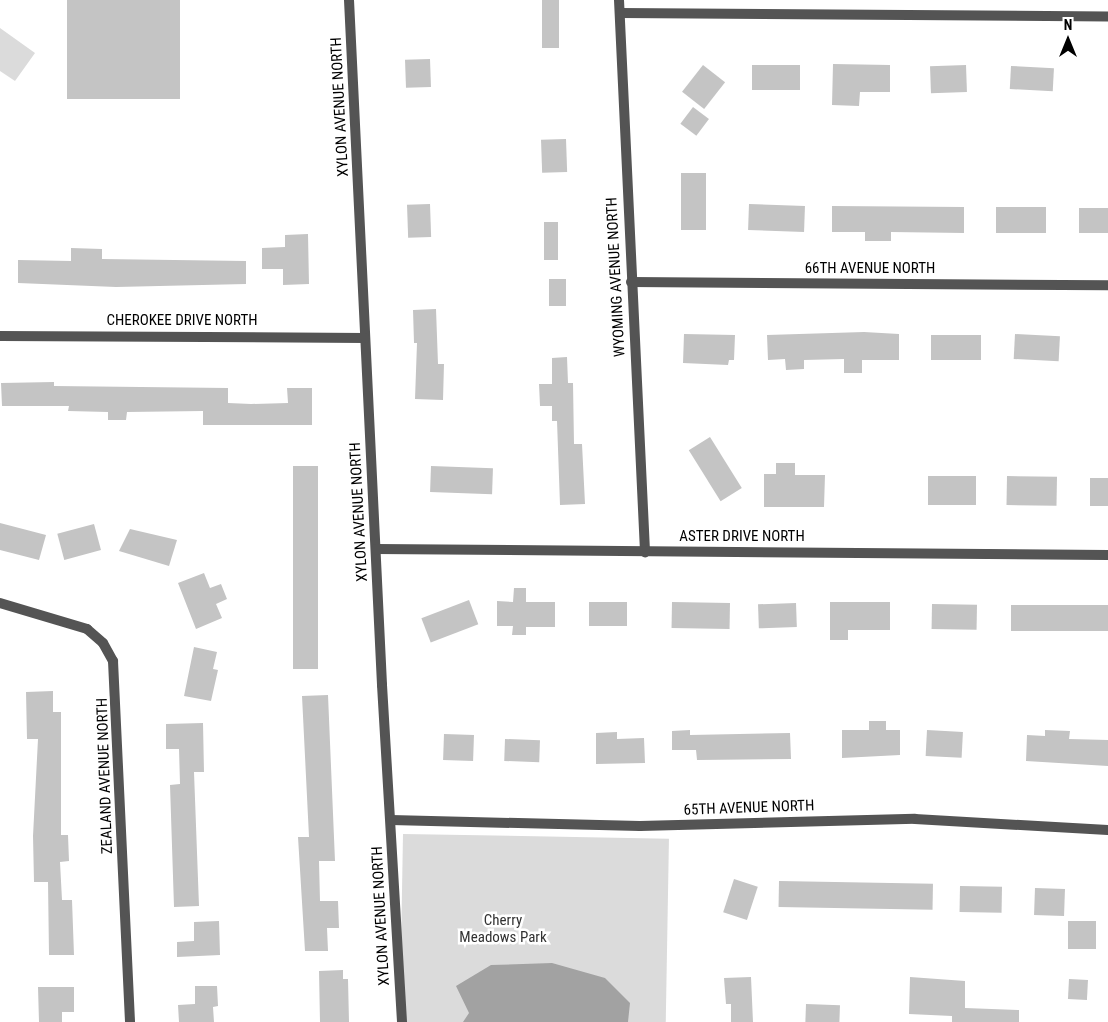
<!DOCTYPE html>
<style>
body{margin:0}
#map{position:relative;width:1108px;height:1022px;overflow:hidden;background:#fff;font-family:"Roboto Condensed",sans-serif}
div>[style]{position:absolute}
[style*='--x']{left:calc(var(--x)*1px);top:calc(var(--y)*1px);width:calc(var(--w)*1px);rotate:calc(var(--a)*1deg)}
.green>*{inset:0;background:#dbdbdb;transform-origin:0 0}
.water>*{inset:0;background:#a2a2a2}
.building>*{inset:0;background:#c4c4c4;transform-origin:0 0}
.street>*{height:10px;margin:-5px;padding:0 5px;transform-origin:5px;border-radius:5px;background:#545454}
span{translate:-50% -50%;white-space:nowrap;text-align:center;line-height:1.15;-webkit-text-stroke:5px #fff;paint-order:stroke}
.street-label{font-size:15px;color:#000}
.park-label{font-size:15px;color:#323232}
.north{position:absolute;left:1043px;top:15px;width:50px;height:50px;-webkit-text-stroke:4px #fff;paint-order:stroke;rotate:0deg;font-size:14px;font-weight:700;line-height:20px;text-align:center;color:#000}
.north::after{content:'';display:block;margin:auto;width:18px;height:22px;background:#000;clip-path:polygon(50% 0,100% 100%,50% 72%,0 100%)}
</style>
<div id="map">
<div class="green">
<i style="clip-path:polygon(0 28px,35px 53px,15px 81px,0 71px)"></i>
<i style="left:403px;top:834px;width:266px;height:188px;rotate:1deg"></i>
</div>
<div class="water">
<i style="clip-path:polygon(552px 963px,605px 978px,630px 1003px,628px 1022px,463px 1022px,469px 1013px,456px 986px,491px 965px)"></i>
</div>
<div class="building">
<i style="left:67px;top:0;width:113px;height:99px"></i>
<i style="left:542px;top:0;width:17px;height:48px"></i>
<i style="left:430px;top:59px;width:28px;height:25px;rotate:88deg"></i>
<i style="clip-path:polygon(833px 64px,890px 65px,890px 92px,860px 92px,859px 106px,832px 105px)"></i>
<i style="left:703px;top:65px;width:28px;height:34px;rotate:38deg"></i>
<i style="left:752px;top:65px;width:48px;height:25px"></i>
<i style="left:966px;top:65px;width:27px;height:36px;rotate:88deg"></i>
<i style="left:1011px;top:66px;width:43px;height:23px;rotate:3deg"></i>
<i style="left:693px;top:107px;width:20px;height:21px;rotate:37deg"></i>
<i style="left:566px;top:139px;width:33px;height:25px;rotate:88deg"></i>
<i style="left:681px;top:173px;width:25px;height:57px"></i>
<i style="left:430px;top:204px;width:33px;height:23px;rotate:88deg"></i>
<i style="left:749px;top:204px;width:56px;height:26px;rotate:2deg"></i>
<i style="clip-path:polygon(832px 206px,964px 207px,964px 233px,891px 232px,891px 241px,865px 241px,865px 232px,832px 232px)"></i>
<i style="left:996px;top:207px;width:50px;height:26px"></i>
<i style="left:1108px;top:208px;width:25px;height:29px;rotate:90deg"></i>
<i style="left:544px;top:222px;width:14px;height:38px"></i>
<i style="clip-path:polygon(308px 234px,309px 284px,283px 285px,283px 269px,262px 269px,262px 248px,285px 247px,285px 235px)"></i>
<i style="clip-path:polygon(71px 248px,102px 249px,102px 259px,246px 261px,246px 284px,116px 287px,18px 283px,18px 260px,71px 261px)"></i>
<i style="left:549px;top:279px;width:17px;height:27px"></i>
<i style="clip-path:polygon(436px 309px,438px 364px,444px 364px,443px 400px,415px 399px,417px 343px,414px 343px,413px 310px)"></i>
<i style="clip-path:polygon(864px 332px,899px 334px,899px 360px,862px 360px,862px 373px,844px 373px,844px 359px,804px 360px,804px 369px,786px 370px,785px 359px,768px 360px,767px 335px)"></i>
<i style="clip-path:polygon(684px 334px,735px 335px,734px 360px,729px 360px,728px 365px,683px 363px)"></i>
<i style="left:1015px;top:334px;width:45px;height:25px;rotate:3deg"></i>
<i style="left:931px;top:335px;width:50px;height:25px"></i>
<i style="clip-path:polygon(567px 357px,568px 383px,573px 383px,574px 444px,582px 444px,585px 504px,560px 505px,557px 421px,552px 421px,552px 406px,540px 406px,539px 384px,552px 384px,552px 358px)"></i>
<i style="clip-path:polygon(54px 382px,54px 386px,228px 388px,228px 403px,251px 404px,288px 403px,287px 388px,312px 388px,312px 425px,203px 425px,203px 411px,127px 412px,126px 420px,108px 420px,108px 412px,68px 411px,69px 406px,2px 406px,1px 383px)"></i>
<i style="left:710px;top:437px;width:60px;height:25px;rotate:58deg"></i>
<i style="clip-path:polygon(776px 463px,795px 463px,795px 475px,825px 475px,824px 507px,764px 507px,764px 474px,776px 474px)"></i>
<i style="left:293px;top:466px;width:25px;height:203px"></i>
<i style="left:431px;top:466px;width:62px;height:26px;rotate:2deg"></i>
<i style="left:928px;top:476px;width:48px;height:29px"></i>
<i style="left:1007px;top:476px;width:50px;height:29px;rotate:1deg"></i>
<i style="left:1108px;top:478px;width:28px;height:18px;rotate:90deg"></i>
<i style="clip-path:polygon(0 523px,46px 535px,39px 560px,0 550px)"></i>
<i style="left:94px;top:524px;width:27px;height:38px;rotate:75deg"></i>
<i style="clip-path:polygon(130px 529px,177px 540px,169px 566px,119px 551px)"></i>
<i style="clip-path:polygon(204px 573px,210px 588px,221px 584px,227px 599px,216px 604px,222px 618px,196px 629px,178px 583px)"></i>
<i style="clip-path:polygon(514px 588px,526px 588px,526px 602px,555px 602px,555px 627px,526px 627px,526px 635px,512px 635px,513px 626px,497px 626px,497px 601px,513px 602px)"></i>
<i style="left:469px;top:600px;width:26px;height:51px;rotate:69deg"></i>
<i style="left:589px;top:602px;width:38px;height:24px"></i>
<i style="left:672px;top:602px;width:58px;height:26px;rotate:1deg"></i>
<i style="clip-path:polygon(830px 602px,890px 602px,890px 630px,848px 630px,848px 640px,830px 640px)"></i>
<i style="left:796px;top:603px;width:24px;height:38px;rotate:88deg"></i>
<i style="left:932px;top:604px;width:45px;height:25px;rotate:1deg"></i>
<i style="left:1011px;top:605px;width:97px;height:26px"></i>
<i style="clip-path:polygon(194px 647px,217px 652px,213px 669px,218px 670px,211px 701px,184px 696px)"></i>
<i style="clip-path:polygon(53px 691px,53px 712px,61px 712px,61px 835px,68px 835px,69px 861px,60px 862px,62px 900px,72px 900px,74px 955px,49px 955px,48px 882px,34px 882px,33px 836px,38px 739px,27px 739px,26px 692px)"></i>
<i style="clip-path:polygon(328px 695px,335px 861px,319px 861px,320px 901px,338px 901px,339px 928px,327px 928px,328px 951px,305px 951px,298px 837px,309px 837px,302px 696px)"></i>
<i style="clip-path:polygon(869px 721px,886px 721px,886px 730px,900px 730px,900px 755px,842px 758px,842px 730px,869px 730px)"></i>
<i style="clip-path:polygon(203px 723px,204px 772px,194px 772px,199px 906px,174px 907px,170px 785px,180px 784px,179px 749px,166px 749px,166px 724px)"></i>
<i style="clip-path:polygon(690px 730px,690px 735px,790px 733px,791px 759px,697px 760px,696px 750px,672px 750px,672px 731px)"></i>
<i style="left:927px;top:730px;width:36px;height:26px;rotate:3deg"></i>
<i style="clip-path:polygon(1045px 730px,1070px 731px,1069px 739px,1108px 740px,1108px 766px,1026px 761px,1027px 735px,1045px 736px)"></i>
<i style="clip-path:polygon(617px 732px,617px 739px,644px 738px,645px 763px,596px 764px,596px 733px)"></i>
<i style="left:444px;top:734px;width:30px;height:26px;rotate:2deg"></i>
<i style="left:505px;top:739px;width:35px;height:22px;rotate:2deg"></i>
<i style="left:734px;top:879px;width:25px;height:35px;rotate:18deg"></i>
<i style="left:779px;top:881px;width:154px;height:26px;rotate:1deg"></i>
<i style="left:960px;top:886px;width:42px;height:26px;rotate:1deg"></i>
<i style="left:1035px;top:888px;width:30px;height:27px;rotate:2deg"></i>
<i style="clip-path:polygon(219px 921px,220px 955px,177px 957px,177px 942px,194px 941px,194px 922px)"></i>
<i style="left:1068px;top:921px;width:28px;height:28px"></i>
<i style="clip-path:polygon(343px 970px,343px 979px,348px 979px,349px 1022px,320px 1022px,319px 971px)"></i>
<i style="clip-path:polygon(751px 977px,753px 1022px,731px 1022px,731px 1004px,726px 1004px,724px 978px)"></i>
<i style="clip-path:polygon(910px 977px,965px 981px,965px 1008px,1019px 1010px,1019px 1022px,952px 1022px,952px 1016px,909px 1014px)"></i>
<i style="left:1069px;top:979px;width:19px;height:20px;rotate:3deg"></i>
<i style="clip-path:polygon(195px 986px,217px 986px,218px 1006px,213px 1007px,214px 1022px,179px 1022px,178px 1005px,195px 1004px)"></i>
<i style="clip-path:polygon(38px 987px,74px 987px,74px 1012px,62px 1012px,62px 1022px,39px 1022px)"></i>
<i style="left:806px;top:1004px;width:34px;height:18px;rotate:2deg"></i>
</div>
<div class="street">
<i style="--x:349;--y:0;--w:686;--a:87.24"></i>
<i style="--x:382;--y:685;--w:338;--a:86.6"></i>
<i style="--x:619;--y:0;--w:553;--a:87.3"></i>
<i style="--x:620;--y:13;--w:488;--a:0.4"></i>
<i style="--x:631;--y:282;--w:477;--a:0.4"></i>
<i style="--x:0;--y:336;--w:365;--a:0.3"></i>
<i style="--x:376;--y:549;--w:732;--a:0.47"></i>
<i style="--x:0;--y:603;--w:91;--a:16.6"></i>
<i style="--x:87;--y:629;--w:21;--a:41"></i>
<i style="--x:103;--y:643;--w:21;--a:61"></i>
<i style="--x:113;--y:661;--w:361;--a:87.3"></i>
<i style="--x:391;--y:820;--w:249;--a:1.4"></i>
<i style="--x:640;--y:826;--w:275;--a:-1.5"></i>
<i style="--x:915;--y:819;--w:193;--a:3.3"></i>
</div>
<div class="street-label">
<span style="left:340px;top:107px;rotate:-93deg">XYLON AVENUE NORTH</span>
<span style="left:870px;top:269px">66TH AVENUE NORTH</span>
<span style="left:616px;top:277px;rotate:-93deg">WYOMING AVENUE NORTH</span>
<span style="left:182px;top:321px">CHEROKEE DRIVE NORTH</span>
<span style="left:359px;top:512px;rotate:-93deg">XYLON AVENUE NORTH</span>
<span style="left:742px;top:537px">ASTER DRIVE NORTH</span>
<span style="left:105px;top:776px;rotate:-92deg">ZEALAND AVENUE NORTH</span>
<span style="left:749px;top:808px;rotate:-2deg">65TH AVENUE NORTH</span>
<span style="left:381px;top:916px;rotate:-93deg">XYLON AVENUE NORTH</span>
</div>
<div class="park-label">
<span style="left:503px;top:929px">Cherry<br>Meadows Park</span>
</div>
<div class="north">N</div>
</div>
